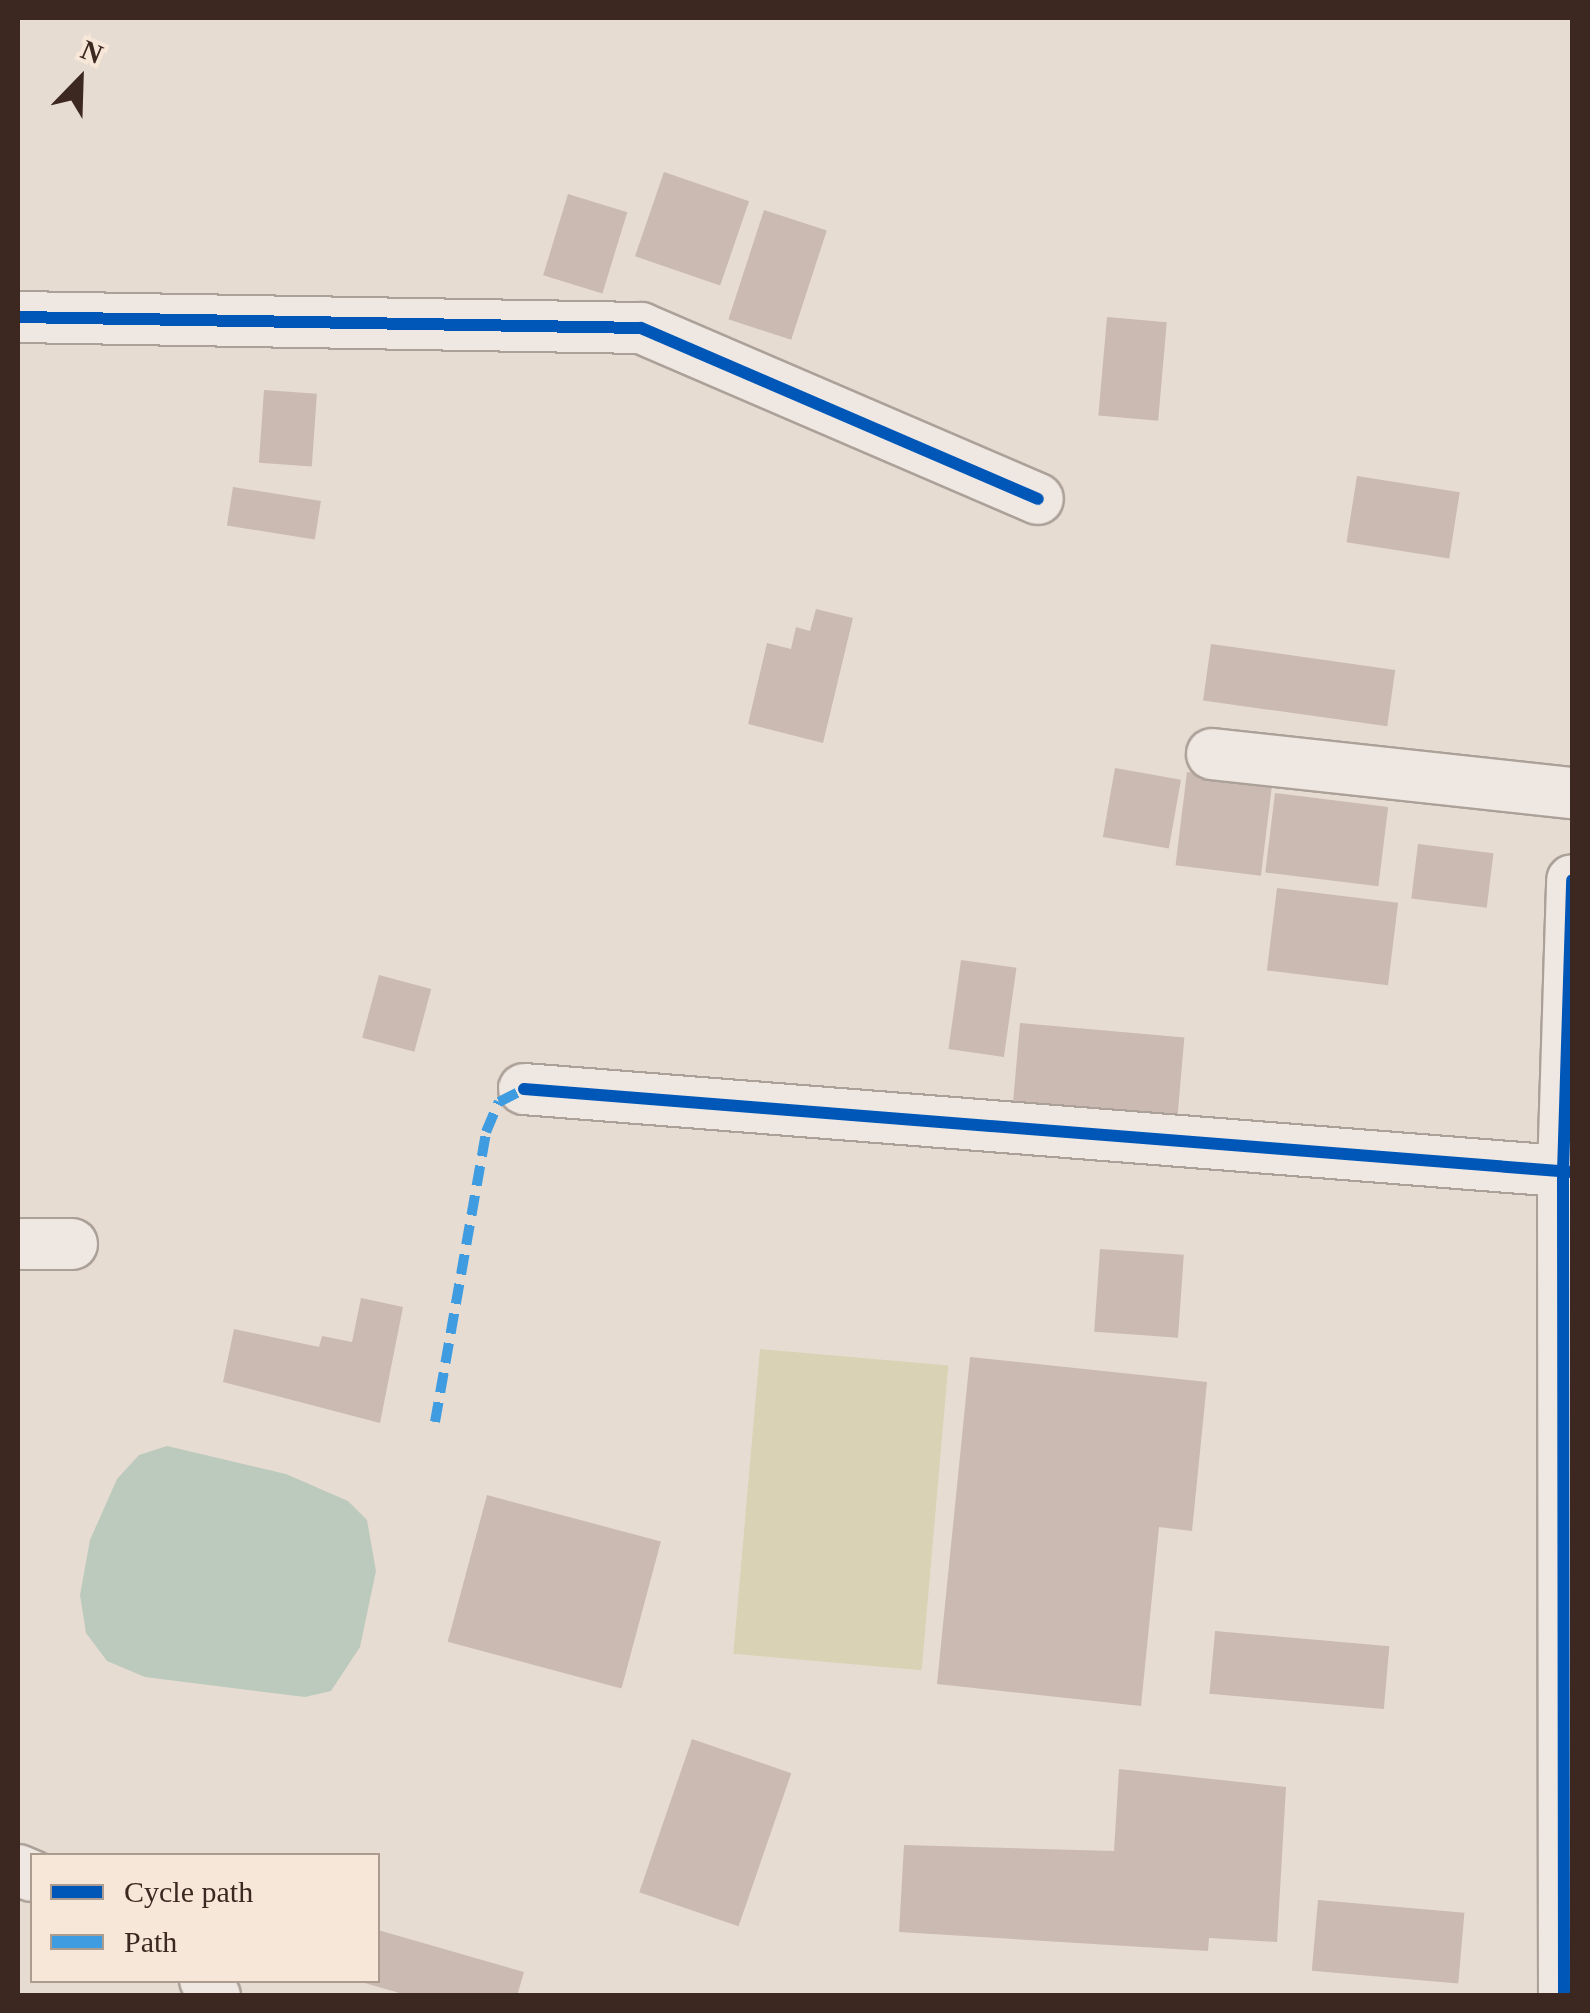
<!DOCTYPE html>
<style>
body{margin:0}
#map{position:relative;width:1590px;height:2013px;overflow:hidden;background:#e7dcd1;font-family:"Times New Roman",serif}
div>[style]{position:absolute}
[style*='--x']{left:calc(var(--x)*1px);top:calc(var(--y)*1px);width:calc(var(--w)*1px);rotate:calc(var(--a)*1deg)}
.green>*{inset:0;background:#d9d2b4;transform-origin:0 0}
.water>*{inset:0;background:#bccabe}
.building>*{inset:0;background:#cabab2;transform-origin:0 0}
.roads{filter:drop-shadow(2px 0 #aca199) drop-shadow(-2px 0 #aca199) drop-shadow(0 2px #aca199) drop-shadow(0 -2px #aca199)}
.minor>*{height:50px;margin:-25px;padding:0 25px;transform-origin:25px;border-radius:25px;background:#efe8e2}
.quiet>*{height:10px;margin-top:-5px;transform-origin:0;background:repeating-linear-gradient(90deg,#3f9ce0 0 20px,transparent 0 30px)}
.cycleway>*{height:12px;margin:-6px;padding:0 6px;transform-origin:6px;border-radius:6px;background:#0057b8}
span{translate:-50% -50%;white-space:nowrap;text-align:center;line-height:1.15;-webkit-text-stroke:9px #f6e7d8;paint-order:stroke}
.frame{position:absolute;inset:0;border:20px solid #3c2821;pointer-events:none}
.legend{position:absolute;left:30px;top:1853px;width:350px;height:130px;box-sizing:border-box;background:#f6e7d8;border:2px solid #ac9b8f;margin:0;padding:12px 18px;list-style:none;font-size:30px;color:#3c2821}
.legend li{display:flex;align-items:center;gap:20px;height:50px}
.legend b{width:50px;border:2px solid #ac9b8f}
.north{position:absolute;left:30px;top:30px;width:100px;height:100px;-webkit-text-stroke:8px #f6e7d8;paint-order:stroke;rotate:23deg;font-size:28px;font-weight:700;line-height:40px;text-align:center;color:#3c2821}
.north::after{content:'';display:block;margin:auto;width:35px;height:45px;background:#3c2821;clip-path:polygon(50% 0,100% 100%,50% 72%,0 100%)}
</style>
<div id="map">
<div class="green">
<i style="left:760px;top:1349px;width:189px;height:306px;rotate:5deg"></i>
</div>
<div class="water">
<i style="clip-path:polygon(167px 1446px,286px 1474px,348px 1501px,367px 1520px,376px 1571px,360px 1647px,331px 1691px,305px 1697px,145px 1677px,107px 1661px,86px 1633px,80px 1595px,90px 1540px,117px 1479px,139px 1455px)"></i>
</div>
<div class="building">
<i style="left:664px;top:172px;width:90px;height:89px;rotate:19deg"></i>
<i style="left:568px;top:194px;width:62px;height:85px;rotate:17deg"></i>
<i style="left:764px;top:210px;width:66px;height:115px;rotate:18deg"></i>
<i style="left:1107px;top:317px;width:60px;height:99px;rotate:5deg"></i>
<i style="left:264px;top:390px;width:53px;height:73px;rotate:4deg"></i>
<i style="left:1357px;top:476px;width:104px;height:67px;rotate:9deg"></i>
<i style="left:233px;top:487px;width:89px;height:39px;rotate:9deg"></i>
<i style="clip-path:polygon(816px 609px,853px 618px,823px 743px,748px 724px,767px 643px,791px 649px,796px 627px,810px 631px)"></i>
<i style="left:1211px;top:644px;width:186px;height:57px;rotate:8deg"></i>
<i style="left:1115px;top:768px;width:67px;height:70px;rotate:10deg"></i>
<i style="left:1187px;top:772px;width:86px;height:94px;rotate:7deg"></i>
<i style="left:1275px;top:793px;width:114px;height:80px;rotate:7deg"></i>
<i style="left:1418px;top:844px;width:76px;height:55px;rotate:7deg"></i>
<i style="left:1277px;top:888px;width:122px;height:83px;rotate:7deg"></i>
<i style="left:961px;top:960px;width:56px;height:90px;rotate:8deg"></i>
<i style="left:379px;top:975px;width:54px;height:65px;rotate:15deg"></i>
<i style="left:1020px;top:1023px;width:165px;height:82px;rotate:5deg"></i>
<i style="left:1100px;top:1249px;width:84px;height:83px;rotate:4deg"></i>
<i style="clip-path:polygon(361px 1298px,403px 1307px,380px 1423px,223px 1382px,234px 1329px,319px 1347px,322px 1336px,352px 1342px)"></i>
<i style="clip-path:polygon(970px 1357px,1207px 1382px,1192px 1531px,1159px 1527px,1141px 1706px,937px 1684px)"></i>
<i style="left:487px;top:1495px;width:180px;height:152px;rotate:15deg"></i>
<i style="left:1215px;top:1631px;width:175px;height:63px;rotate:5deg"></i>
<i style="left:692px;top:1739px;width:105px;height:162px;rotate:19deg"></i>
<i style="clip-path:polygon(1119px 1769px,1286px 1787px,1277px 1942px,1209px 1938px,1208px 1951px,899px 1932px,904px 1845px,1114px 1851px)"></i>
<i style="left:1318px;top:1900px;width:147px;height:71px;rotate:5deg"></i>
<i style="clip-path:polygon(378px 1930px,524px 1972px,517px 1996px,410px 1996px,361px 1982px,378px 1980px)"></i>
</div>
<div class="roads">
<div class="minor">
<i style="--x:18;--y:317;--w:623;--a:1.01"></i>
<i style="--x:641;--y:328;--w:432;--a:23.3"></i>
<i style="--x:1212;--y:754;--w:362;--a:6.2"></i>
<i style="--x:524;--y:1089;--w:1051;--a:4.53"></i>
<i style="--x:18;--y:1244;--w:54;--a:0"></i>
<i style="--x:18;--y:1870;--w:15;--a:23"></i>
<i style="--x:205;--y:1980;--w:19;--a:58"></i>
<i style="--x:1564;--y:1996;--w:824;--a:-90.07"></i>
<i style="--x:1563;--y:1172;--w:292;--a:-88.2"></i>
</div>
</div>
<div class="quiet">
<i style="--x:435;--y:1422;--w:294;--a:-80"></i>
<i style="--x:486;--y:1132;--w:33;--a:-67"></i>
<i style="--x:499;--y:1102;--w:28;--a:-27"></i>
</div>
<div class="cycleway">
<i style="--x:18;--y:317;--w:623;--a:1.01"></i>
<i style="--x:641;--y:328;--w:432;--a:23.3"></i>
<i style="--x:524;--y:1089;--w:1051;--a:4.53"></i>
<i style="--x:1564;--y:1996;--w:824;--a:-90.07"></i>
<i style="--x:1563;--y:1172;--w:292;--a:-88.2"></i>
</div>
<div class="frame"></div>
<ul class="legend">
<li><b style="height:12px;background:#0057b8"></b>Cycle path</li>
<li><b style="height:12px;background:#3f9ce0"></b>Path</li>
</ul>
<div class="north">N</div>
</div>
